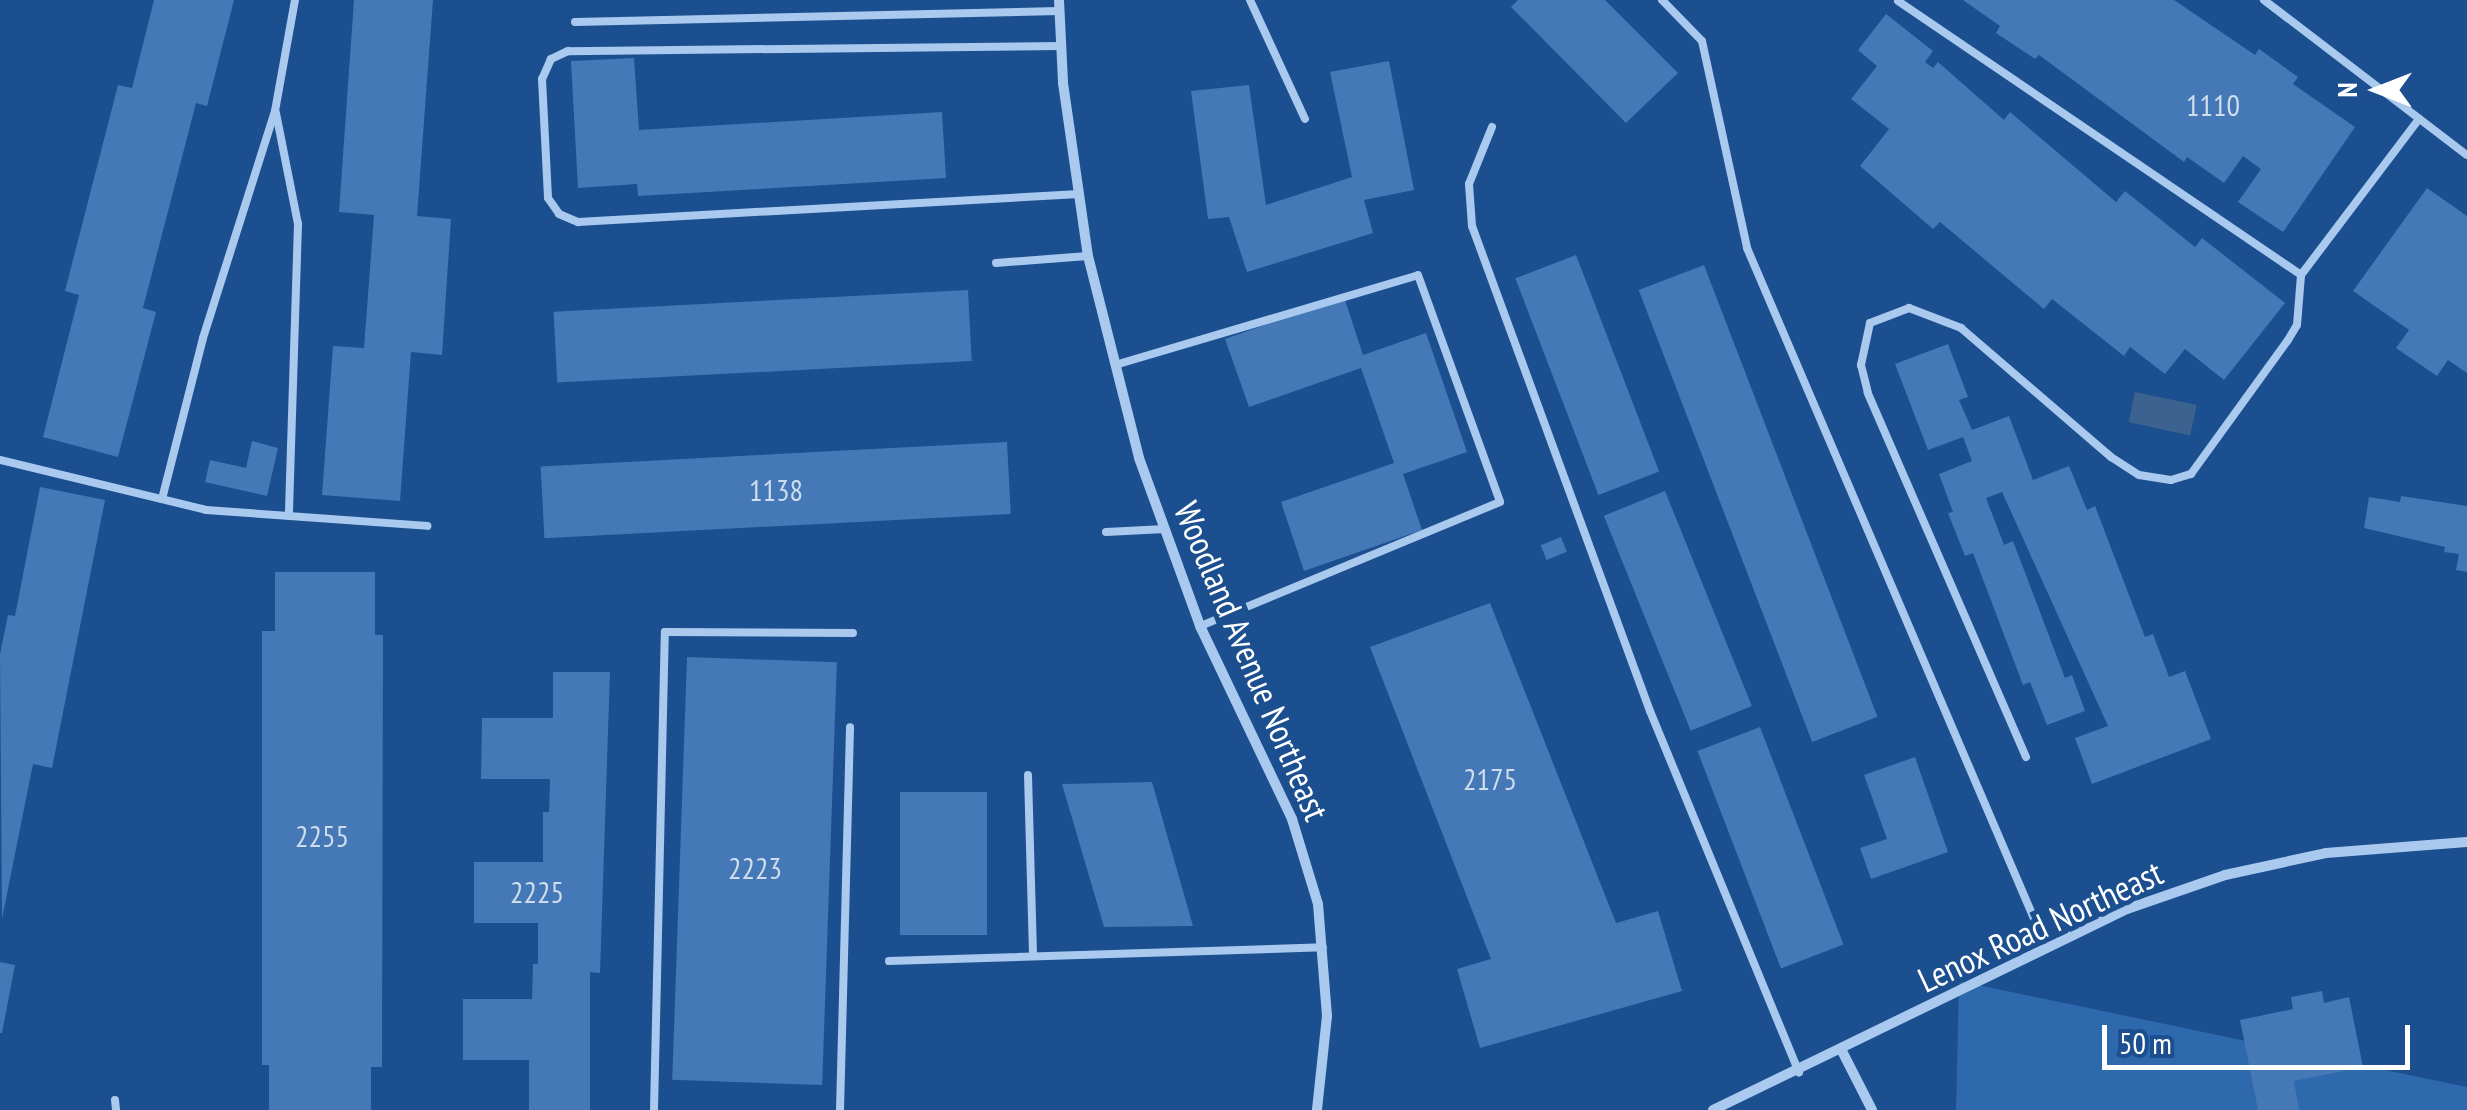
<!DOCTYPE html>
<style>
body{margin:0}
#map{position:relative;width:2467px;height:1110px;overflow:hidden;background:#1b4f8f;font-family:"PT Sans Narrow",sans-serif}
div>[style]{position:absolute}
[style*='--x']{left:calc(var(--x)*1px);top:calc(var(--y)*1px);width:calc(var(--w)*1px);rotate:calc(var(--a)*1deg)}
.green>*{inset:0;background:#2e69ad}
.water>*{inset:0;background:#3c6290;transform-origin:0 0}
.building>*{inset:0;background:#4478b7;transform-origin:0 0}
.service>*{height:8px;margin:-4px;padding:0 4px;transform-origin:4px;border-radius:4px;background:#a9c9ee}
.minor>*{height:10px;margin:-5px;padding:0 5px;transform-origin:5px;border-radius:5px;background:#a9c9ee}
span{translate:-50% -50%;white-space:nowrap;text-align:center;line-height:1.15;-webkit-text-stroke:10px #1b4f8f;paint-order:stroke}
.number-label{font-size:30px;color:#d0dded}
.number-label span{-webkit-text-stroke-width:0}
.street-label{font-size:35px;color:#fff}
.north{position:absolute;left:2327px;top:40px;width:100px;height:100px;-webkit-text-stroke:8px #1b4f8f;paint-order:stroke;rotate:270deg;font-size:28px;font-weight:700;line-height:40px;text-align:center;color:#fff}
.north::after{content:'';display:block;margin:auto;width:35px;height:45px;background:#fff;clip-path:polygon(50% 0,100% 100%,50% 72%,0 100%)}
.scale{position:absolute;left:2102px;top:1025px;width:308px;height:45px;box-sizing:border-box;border:5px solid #fff;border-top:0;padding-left:12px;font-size:30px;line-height:35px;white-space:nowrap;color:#fff;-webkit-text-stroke:8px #1b4f8f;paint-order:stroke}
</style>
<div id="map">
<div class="green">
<i style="clip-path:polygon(1959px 981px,2467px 1087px,2467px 1110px,1956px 1110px)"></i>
</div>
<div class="water">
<i style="left:2135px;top:392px;width:63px;height:31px;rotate:12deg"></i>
</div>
<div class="building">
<i style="clip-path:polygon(154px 0,234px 0,207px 106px,196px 103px,143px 308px,156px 312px,118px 457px,43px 437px,79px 295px,65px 291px,118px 85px,132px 88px)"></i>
<i style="clip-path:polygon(354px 0,433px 0,417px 216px,451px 219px,442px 355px,411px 352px,400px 501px,322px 495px,333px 346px,364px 348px,374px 215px,339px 212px)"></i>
<i style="clip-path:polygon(1518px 0,1605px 0,1678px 73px,1626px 123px,1511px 7px)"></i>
<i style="clip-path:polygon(1963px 0,2174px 0,2255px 55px,2259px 49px,2298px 77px,2293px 84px,2355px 127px,2283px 232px,2238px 202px,2261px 169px,2243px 156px,2224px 183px,2187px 157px,2184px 162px,2039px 55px,2035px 59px,1996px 33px,2000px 26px)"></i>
<i style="clip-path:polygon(1886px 14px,1933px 51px,1925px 62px,1933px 68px,1938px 62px,2004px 120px,2010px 112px,2116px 202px,2125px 191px,2195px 247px,2202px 238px,2285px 303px,2224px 380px,2185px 349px,2165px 374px,2130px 347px,2124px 356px,2052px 299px,2044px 309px,1940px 222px,1933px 229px,1860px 166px,1889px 129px,1851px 99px,1877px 66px,1858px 50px)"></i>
<i style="clip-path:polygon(634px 58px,639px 130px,942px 112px,946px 178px,638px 196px,637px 184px,578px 188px,571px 61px)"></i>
<i style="clip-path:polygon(1389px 61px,1414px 190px,1364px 200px,1373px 233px,1247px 272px,1229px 217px,1208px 219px,1191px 91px,1249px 85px,1266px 205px,1352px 177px,1330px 72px)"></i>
<i style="clip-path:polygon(2427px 188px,2467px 216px,2467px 373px,2448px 360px,2437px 376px,2396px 348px,2409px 330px,2353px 291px)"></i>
<i style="left:1576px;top:255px;width:232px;height:65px;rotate:69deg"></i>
<i style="left:1704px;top:265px;width:484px;height:70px;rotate:69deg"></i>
<i style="left:968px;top:290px;width:71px;height:415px;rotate:87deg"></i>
<i style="clip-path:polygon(1344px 297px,1363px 355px,1426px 333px,1467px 452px,1403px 474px,1422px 530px,1304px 571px,1281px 502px,1394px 463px,1361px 368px,1249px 407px,1225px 339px)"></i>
<i style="clip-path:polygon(1948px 344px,1968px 397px,1959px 400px,1972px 430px,2009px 416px,2033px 480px,2069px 466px,2087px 510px,2095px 506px,2145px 637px,2153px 634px,2169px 677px,2185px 671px,2211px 739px,2092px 784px,2075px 738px,2108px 726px,2002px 492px,1986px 498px,2004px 545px,2013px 541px,2065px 678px,2072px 675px,2085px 711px,2047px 725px,2030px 682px,2023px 685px,1973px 553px,1965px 556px,1948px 513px,1953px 512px,1939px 474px,1972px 461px,1963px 437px,1928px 450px,1895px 364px)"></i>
<i style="clip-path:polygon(252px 441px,278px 448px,267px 496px,205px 482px,210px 460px,246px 468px)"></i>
<i style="left:1007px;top:442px;width:72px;height:467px;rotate:87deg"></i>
<i style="clip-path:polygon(40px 487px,105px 500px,52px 768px,33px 764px,2px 919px,0 654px,8px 615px,15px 616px)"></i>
<i style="left:1665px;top:491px;width:232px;height:66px;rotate:68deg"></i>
<i style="clip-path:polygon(2401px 496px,2467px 506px,2467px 572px,2456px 570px,2459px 554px,2444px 552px,2445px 547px,2364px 528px,2369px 497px,2400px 502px)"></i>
<i style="left:1561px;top:537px;width:16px;height:22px;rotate:68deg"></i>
<i style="clip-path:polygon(275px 572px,375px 572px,375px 635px,383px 635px,382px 1067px,371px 1067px,371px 1110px,269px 1110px,269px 1065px,262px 1065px,262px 631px,275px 631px)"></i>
<i style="clip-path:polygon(1490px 603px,1616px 923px,1658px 911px,1682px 991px,1480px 1048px,1457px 969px,1491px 959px,1370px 647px)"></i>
<i style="left:687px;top:657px;width:150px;height:423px;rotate:2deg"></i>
<i style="clip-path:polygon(553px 672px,610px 672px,600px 973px,590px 972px,590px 1110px,529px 1110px,529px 1060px,463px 1060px,463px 999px,532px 999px,533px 964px,538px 964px,538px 923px,474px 923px,474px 862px,543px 862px,543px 812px,549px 812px,550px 779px,481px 779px,482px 718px,553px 718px)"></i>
<i style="left:1760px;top:727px;width:233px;height:67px;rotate:69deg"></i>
<i style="clip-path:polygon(1915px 757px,1948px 852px,1871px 879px,1860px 848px,1887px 839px,1864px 775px)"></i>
<i style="clip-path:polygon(1152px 782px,1193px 926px,1104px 927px,1062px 784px)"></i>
<i style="left:900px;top:792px;width:87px;height:143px"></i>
<i style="clip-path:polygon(0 962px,15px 965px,2px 1033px,0 1033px)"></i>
<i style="clip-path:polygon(2322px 991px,2324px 1003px,2349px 997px,2363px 1067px,2294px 1081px,2299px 1110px,2258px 1110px,2240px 1020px,2293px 1009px,2291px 997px)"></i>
</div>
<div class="service">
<i style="--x:1250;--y:0;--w:131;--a:65.2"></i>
<i style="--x:1662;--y:0;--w:57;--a:45.7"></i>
<i style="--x:1702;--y:41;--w:212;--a:77.7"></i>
<i style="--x:1747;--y:248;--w:762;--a:66.83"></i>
<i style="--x:2264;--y:0;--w:255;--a:37.4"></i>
<i style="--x:1898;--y:1;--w:487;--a:34.2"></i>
<i style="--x:2301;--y:275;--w:196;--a:-52.9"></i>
<i style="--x:575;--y:22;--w:484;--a:-1.3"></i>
<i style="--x:1061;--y:46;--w:493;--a:179.4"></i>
<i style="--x:568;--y:51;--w:19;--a:155"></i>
<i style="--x:551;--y:59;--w:22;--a:114"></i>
<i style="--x:542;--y:79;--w:119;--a:87.1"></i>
<i style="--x:548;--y:198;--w:19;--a:55"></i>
<i style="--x:559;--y:214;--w:21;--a:23"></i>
<i style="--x:578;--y:222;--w:502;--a:-3.2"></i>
<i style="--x:276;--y:113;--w:113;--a:78.8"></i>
<i style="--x:298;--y:224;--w:292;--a:91.8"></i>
<i style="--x:1492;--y:127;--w:61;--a:112"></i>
<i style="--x:1469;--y:184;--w:42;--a:85.9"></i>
<i style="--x:1472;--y:226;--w:517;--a:69.85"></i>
<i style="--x:1650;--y:711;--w:391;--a:67.6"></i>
<i style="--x:996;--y:263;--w:92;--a:-4.4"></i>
<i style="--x:1115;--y:365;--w:316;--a:-16.5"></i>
<i style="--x:1418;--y:275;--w:241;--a:70.1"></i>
<i style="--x:1500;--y:502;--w:325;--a:157.5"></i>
<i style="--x:0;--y:460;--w:212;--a:13.6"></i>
<i style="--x:206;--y:510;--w:222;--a:4.1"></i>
<i style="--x:162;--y:499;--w:166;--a:-75.7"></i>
<i style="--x:203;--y:338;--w:238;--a:-72.4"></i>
<i style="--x:275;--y:111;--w:113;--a:-79.8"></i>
<i style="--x:1106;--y:532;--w:59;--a:-2.9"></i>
<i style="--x:2026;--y:757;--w:397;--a:-113.5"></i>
<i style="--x:1868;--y:393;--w:29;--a:-104"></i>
<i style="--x:1861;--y:365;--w:43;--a:-77.9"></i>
<i style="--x:1870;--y:323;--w:42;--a:-21"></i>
<i style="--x:1909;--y:308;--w:56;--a:21"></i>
<i style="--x:1961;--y:328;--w:198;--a:40.7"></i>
<i style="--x:2111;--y:457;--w:33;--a:33"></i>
<i style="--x:2139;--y:475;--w:32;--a:9"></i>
<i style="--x:2171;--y:480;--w:21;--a:-17"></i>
<i style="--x:2191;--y:474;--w:165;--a:-54.1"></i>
<i style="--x:2288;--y:340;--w:17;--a:-59"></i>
<i style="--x:2297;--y:325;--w:50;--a:-85.4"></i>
<i style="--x:1028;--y:775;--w:181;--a:88.4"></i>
<i style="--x:889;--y:961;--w:434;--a:-1.8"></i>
<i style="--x:115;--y:1100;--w:10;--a:84"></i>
<i style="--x:654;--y:1110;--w:478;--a:-88.7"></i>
<i style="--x:665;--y:632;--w:188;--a:0.3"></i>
<i style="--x:840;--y:1110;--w:383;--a:-88.5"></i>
</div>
<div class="minor">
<i style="--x:1059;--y:0;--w:83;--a:87.2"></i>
<i style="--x:1063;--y:83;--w:175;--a:81.8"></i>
<i style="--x:1088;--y:256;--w:208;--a:75.8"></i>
<i style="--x:1139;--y:458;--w:179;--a:70"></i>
<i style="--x:1200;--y:626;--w:214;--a:64.5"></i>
<i style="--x:1292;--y:819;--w:89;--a:73"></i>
<i style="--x:1318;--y:904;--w:112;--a:85.4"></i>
<i style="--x:1327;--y:1016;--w:95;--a:96.1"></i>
<i style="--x:1842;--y:1051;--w:66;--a:63"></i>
<i style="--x:1713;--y:1110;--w:460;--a:-25.9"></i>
<i style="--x:2127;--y:909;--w:104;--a:-19.1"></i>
<i style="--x:2225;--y:875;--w:103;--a:-12.3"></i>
<i style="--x:2326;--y:853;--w:141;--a:-4.5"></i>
</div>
<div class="number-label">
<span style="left:2213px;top:105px">1110</span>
<span style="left:776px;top:490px">1138</span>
<span style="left:1490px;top:779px">2175</span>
<span style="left:322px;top:836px">2255</span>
<span style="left:755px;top:868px">2223</span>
<span style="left:537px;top:892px">2225</span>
</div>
<div class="street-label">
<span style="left:1252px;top:661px;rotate:67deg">Woodland Avenue Northeast</span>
<span style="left:2040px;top:926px;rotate:-25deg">Lenox Road Northeast</span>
</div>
<div class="north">N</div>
<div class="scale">50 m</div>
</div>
